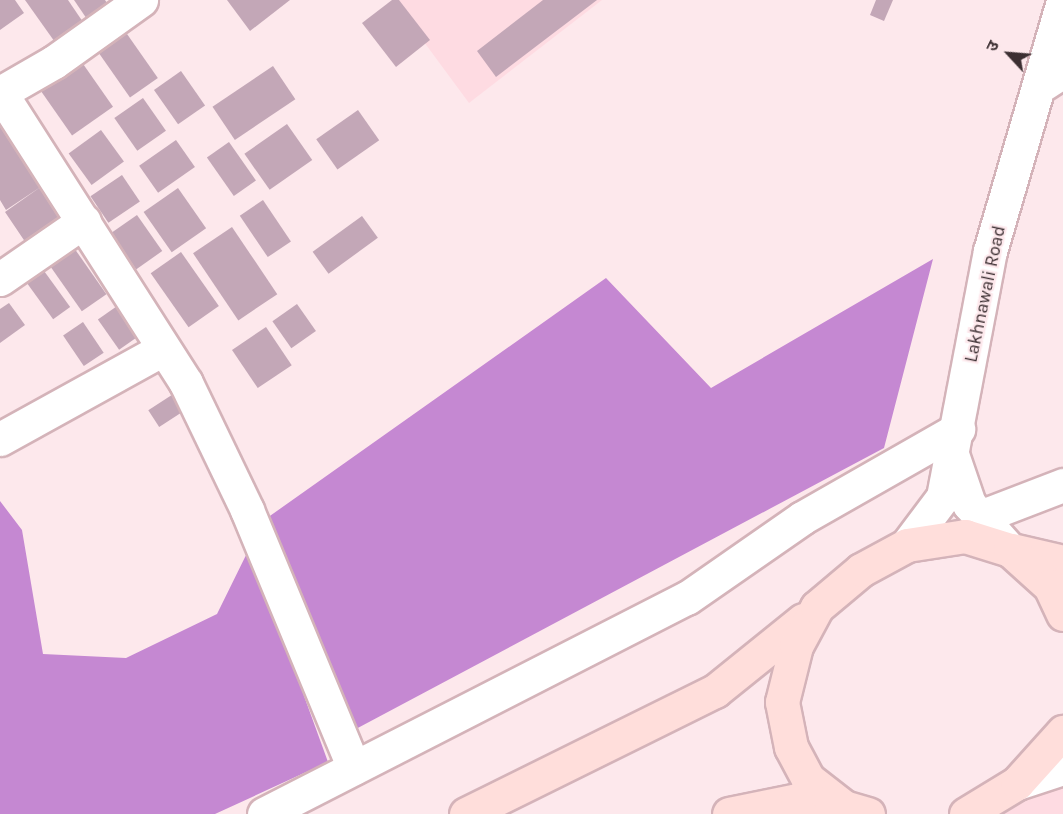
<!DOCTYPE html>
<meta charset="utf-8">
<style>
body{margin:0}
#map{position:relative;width:1063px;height:814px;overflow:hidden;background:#fde8ec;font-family:Karla,"Noto Sans Devanagari",sans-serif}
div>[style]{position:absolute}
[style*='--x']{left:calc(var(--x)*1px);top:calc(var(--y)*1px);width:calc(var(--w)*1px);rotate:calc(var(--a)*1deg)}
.built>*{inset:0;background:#fedbe2}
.water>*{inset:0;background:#c588d2}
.building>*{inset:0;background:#c3a7b7;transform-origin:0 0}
.roads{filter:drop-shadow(2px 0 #d4b3b9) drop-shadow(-2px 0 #d4b3b9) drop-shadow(0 2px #d4b3b9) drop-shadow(0 -2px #d4b3b9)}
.minor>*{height:33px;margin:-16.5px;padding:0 16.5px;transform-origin:16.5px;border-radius:16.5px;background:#fff}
.tertiary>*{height:33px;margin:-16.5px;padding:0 16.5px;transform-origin:16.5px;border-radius:16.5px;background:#fff}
.secondary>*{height:33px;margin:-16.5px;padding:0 16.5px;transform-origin:16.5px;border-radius:16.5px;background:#ffdedb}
span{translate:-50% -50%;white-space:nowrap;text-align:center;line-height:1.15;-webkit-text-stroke:4.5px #fde8ec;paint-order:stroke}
.street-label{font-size:18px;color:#3c2f32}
.north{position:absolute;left:979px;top:24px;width:60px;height:60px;-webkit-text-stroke:4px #fde8ec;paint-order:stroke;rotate:296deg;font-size:16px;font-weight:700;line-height:24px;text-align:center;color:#3c2f32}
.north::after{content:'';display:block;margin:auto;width:21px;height:27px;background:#3c2f32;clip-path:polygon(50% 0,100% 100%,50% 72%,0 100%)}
</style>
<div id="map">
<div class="built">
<i style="clip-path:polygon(393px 0,602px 0,469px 103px)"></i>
<i style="clip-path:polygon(1063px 781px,1063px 814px,964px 814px)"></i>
</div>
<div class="water">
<i style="clip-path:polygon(933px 259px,884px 448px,354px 730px,267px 518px,606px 278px,711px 388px)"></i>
<i style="clip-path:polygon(0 501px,22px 530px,43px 654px,126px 658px,217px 614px,250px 547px,328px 762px,215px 814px,0 814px)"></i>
</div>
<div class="building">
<i style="clip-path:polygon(0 0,15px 0,24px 13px,0 30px)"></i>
<i style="clip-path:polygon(25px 0,68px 0,85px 25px,57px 45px)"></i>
<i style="clip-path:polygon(74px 0,105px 0,112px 10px,91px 25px)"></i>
<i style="clip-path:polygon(227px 0,290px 0,250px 31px)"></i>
<i style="clip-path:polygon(392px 0,399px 0,430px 40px,396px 67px,362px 23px)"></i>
<i style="clip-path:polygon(543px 0,597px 0,496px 77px,477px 51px)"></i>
<i style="clip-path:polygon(876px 0,893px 0,884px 21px,870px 15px)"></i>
<i style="left:120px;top:24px;width:66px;height:34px;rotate:55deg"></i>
<i style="left:74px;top:51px;width:68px;height:50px;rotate:55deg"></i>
<i style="left:273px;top:66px;width:40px;height:73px;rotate:56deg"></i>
<i style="left:181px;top:71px;width:42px;height:33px;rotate:55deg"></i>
<i style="left:143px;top:98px;width:40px;height:35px;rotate:55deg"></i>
<i style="left:358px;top:110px;width:37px;height:51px;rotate:55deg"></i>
<i style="clip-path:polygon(0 121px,74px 223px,32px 252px,5px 212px,42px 186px,6px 210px,0 200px)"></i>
<i style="left:287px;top:124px;width:44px;height:52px;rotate:55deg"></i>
<i style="left:101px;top:130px;width:39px;height:40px;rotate:54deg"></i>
<i style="left:176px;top:140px;width:33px;height:45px;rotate:55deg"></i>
<i style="left:229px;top:142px;width:47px;height:27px;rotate:55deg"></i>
<i style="left:122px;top:175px;width:32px;height:38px;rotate:56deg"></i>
<i style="left:178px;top:188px;width:49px;height:42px;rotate:55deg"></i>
<i style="left:263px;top:200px;width:50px;height:28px;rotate:56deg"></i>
<i style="left:137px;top:215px;width:44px;height:32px;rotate:55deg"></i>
<i style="left:362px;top:216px;width:27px;height:61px;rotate:54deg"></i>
<i style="left:232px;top:227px;width:81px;height:47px;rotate:56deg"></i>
<i style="left:72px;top:245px;width:60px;height:30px;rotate:55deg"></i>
<i style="left:181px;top:252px;width:66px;height:37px;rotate:55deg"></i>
<i style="left:39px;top:264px;width:53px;height:21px;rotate:54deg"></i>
<i style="clip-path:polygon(9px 303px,25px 325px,0 343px,0 309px)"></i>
<i style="left:120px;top:304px;width:37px;height:27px;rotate:55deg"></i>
<i style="left:297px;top:304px;width:33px;height:30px;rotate:55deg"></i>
<i style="left:83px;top:322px;width:37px;height:24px;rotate:56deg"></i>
<i style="left:266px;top:327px;width:46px;height:41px;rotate:56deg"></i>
<i style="left:181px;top:389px;width:20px;height:39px;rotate:57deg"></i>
</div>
<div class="roads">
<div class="minor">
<i style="--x:1040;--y:86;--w:27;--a:-33"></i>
<i style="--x:0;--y:92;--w:345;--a:57.4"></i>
<i style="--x:186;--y:383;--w:141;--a:64.3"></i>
<i style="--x:247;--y:510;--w:279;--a:67.5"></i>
<i style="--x:0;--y:93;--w:62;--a:-29.9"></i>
<i style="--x:54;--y:62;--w:107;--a:-35.5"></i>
<i style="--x:0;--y:279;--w:102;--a:-34.6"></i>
<i style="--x:0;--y:439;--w:186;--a:-28.9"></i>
<i style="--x:980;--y:517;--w:89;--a:-21.1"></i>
<i style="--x:1017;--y:783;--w:48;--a:-18.1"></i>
<i style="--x:264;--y:814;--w:475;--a:-27.1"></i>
<i style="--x:687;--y:598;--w:140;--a:-34.8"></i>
<i style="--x:802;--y:518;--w:180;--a:-29.7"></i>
</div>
<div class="tertiary">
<i style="--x:953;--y:457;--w:50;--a:71.2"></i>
<i style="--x:969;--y:504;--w:62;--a:48.3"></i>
<i style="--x:907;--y:545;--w:60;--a:-53.1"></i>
<i style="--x:943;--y:497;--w:250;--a:-79.2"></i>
<i style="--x:990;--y:251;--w:259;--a:-73.7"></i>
</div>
<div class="secondary">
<i style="--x:1012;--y:550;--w:52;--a:13.2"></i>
<i style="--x:466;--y:814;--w:278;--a:-26.3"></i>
<i style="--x:715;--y:691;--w:113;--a:-38.9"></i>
<i style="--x:729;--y:814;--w:69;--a:-11.6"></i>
<i style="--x:797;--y:800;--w:46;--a:8.8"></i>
<i style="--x:868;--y:814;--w:25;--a:-164"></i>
<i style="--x:844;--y:807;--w:46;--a:-142.1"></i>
<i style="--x:808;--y:779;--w:36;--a:-118"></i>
<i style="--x:791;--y:747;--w:46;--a:-101.3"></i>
<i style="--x:782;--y:702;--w:58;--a:-76"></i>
<i style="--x:796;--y:646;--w:44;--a:-61.7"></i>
<i style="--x:817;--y:607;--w:57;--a:-40.1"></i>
<i style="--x:861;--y:570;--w:52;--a:-28.5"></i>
<i style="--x:907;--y:545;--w:59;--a:-8.8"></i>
<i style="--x:965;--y:536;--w:47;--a:17.3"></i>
<i style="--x:1010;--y:550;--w:54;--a:42"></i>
<i style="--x:1050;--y:586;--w:31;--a:65"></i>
<i style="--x:966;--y:814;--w:60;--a:-31.3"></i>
<i style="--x:1017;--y:783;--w:69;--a:-48"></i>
</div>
</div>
<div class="street-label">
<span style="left:985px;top:294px;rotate:-78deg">Lakhnawali Road</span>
</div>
<div class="north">उ</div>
</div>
